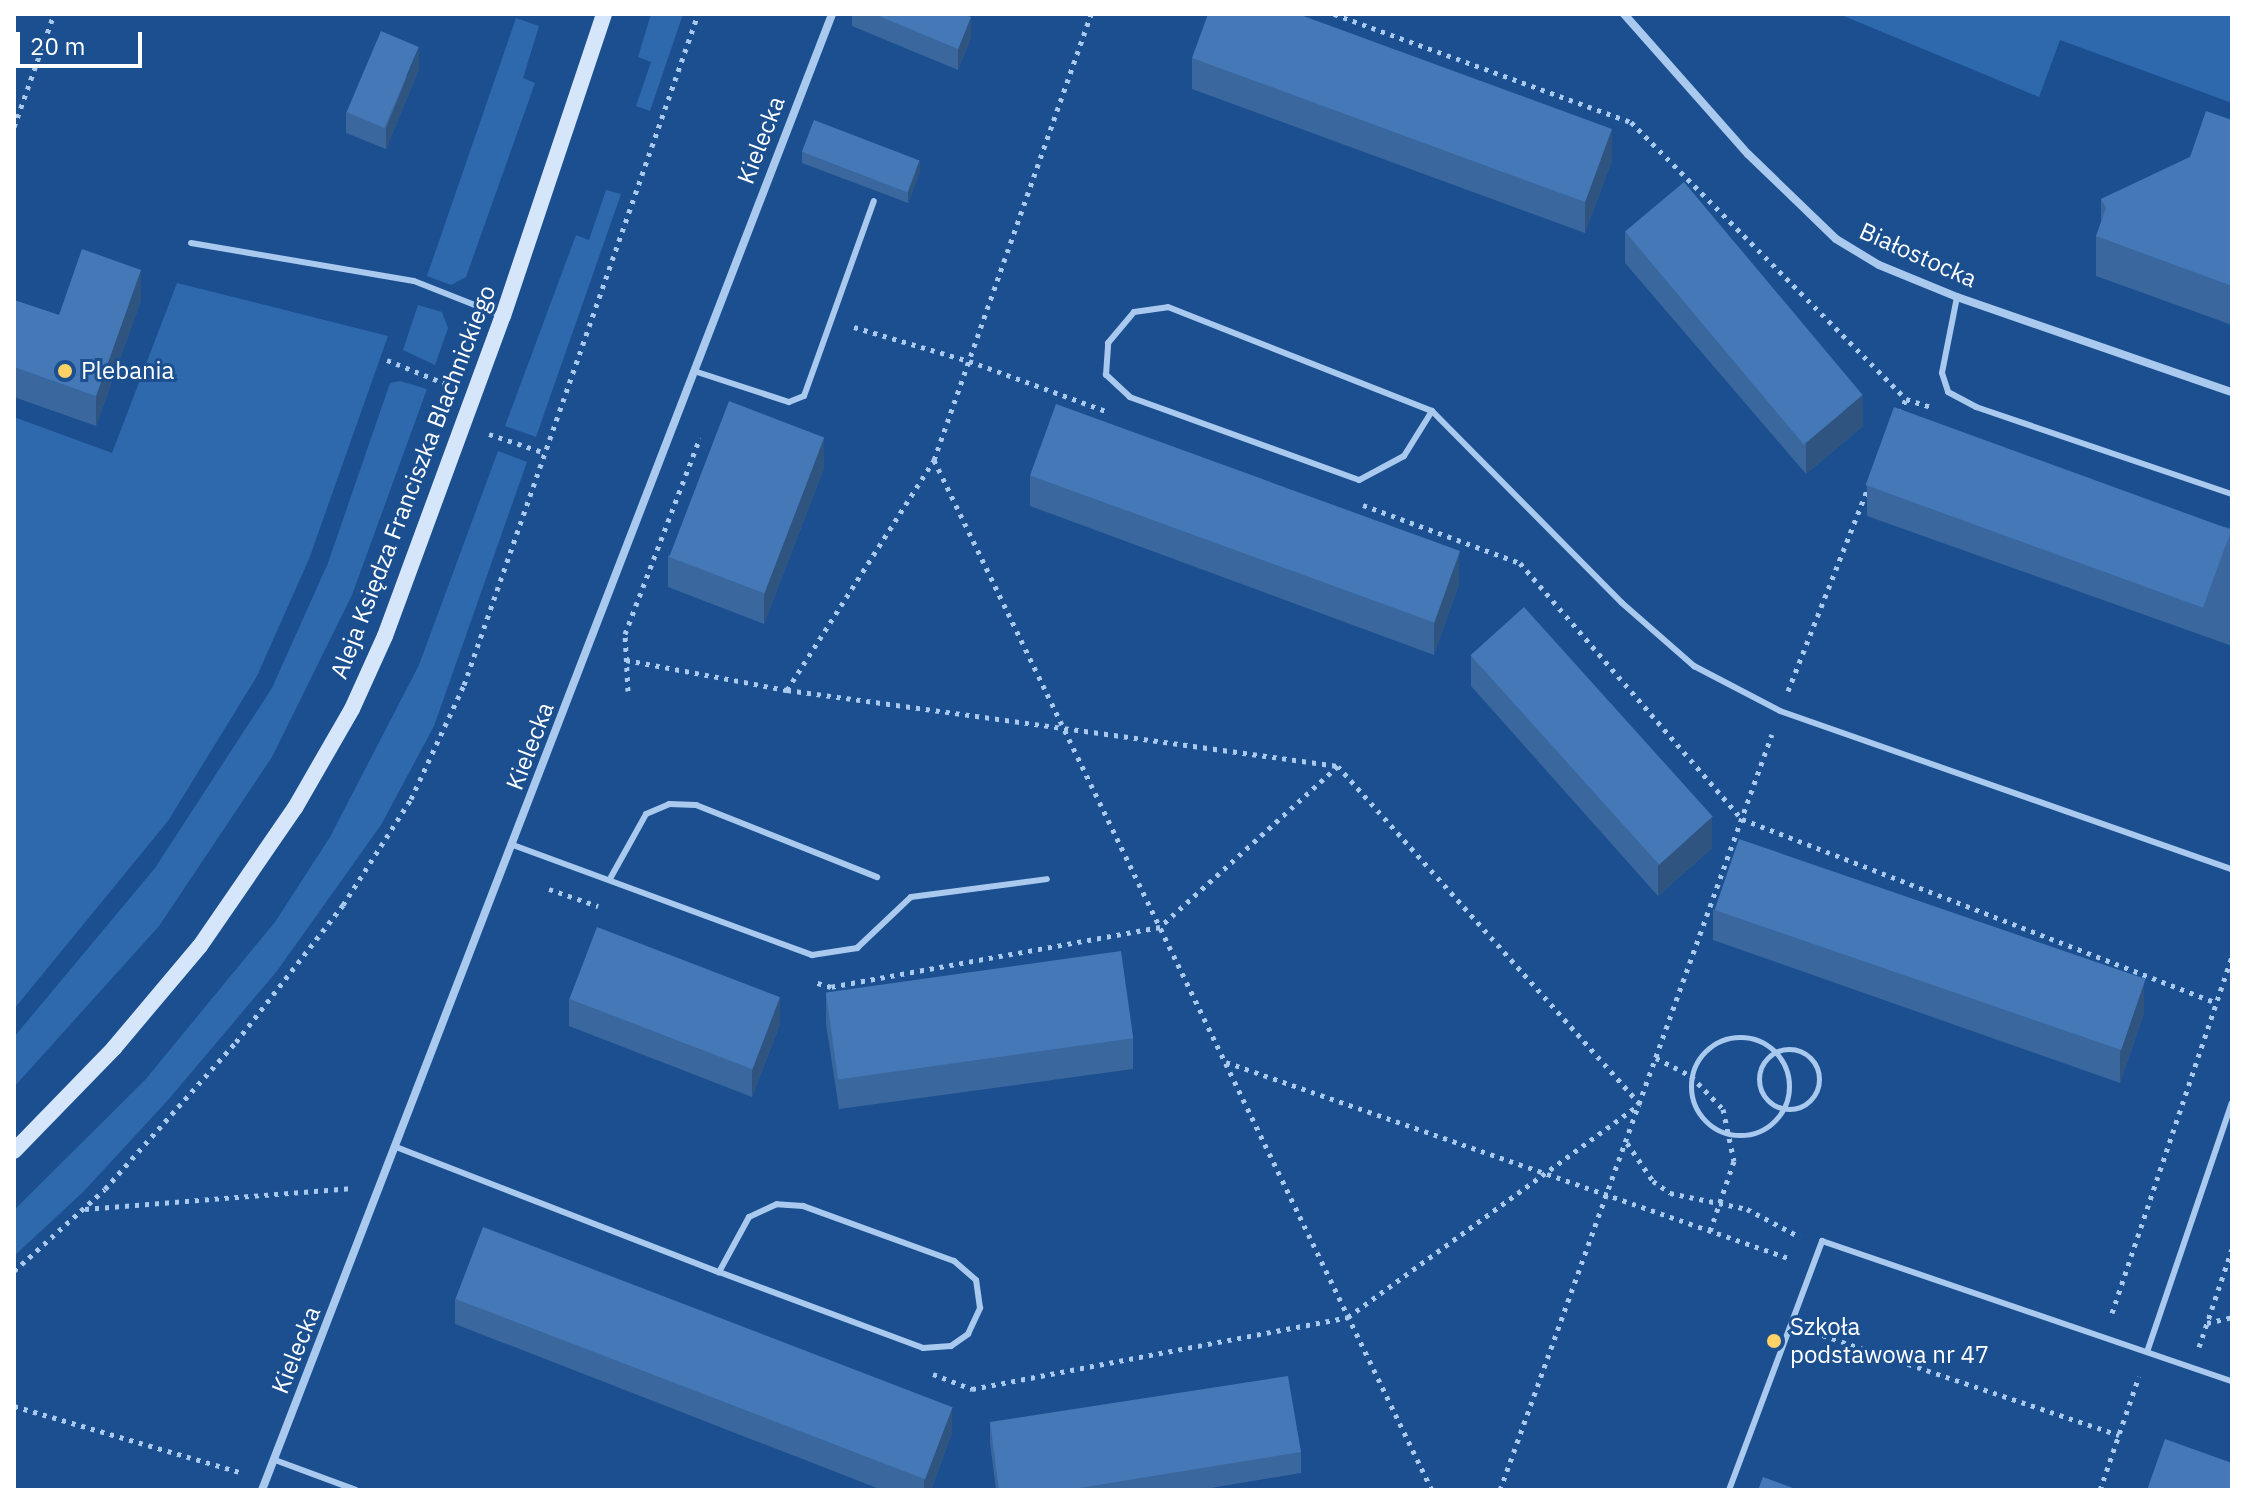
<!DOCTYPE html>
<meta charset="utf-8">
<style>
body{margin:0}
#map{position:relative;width:2246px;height:1504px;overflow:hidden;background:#1b4f8f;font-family:"IBM Plex Sans",sans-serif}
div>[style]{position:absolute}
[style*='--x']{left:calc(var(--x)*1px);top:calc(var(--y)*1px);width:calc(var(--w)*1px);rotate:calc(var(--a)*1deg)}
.green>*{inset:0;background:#2e69ad}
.path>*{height:5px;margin-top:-2.5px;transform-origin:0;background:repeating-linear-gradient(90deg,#a9c9ee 0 4px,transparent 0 10px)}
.path>.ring{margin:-2.5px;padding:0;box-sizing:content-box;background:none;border:5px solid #a9c9ee;border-radius:50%}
.lane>*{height:6px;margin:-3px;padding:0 3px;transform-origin:3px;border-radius:3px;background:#a9c9ee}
.street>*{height:8px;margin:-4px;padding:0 4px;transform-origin:4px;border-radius:4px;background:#a9c9ee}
.secondary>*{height:16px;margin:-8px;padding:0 8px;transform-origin:8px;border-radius:8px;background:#d6e6fa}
.wall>*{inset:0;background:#3a679d}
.shaded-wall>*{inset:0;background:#305480}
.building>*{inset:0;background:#4478b7;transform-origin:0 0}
.dots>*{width:22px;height:22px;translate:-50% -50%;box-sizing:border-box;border:4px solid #1b4f8f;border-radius:50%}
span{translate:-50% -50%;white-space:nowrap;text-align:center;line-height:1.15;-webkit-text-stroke:6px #1b4f8f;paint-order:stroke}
.street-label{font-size:24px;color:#fff}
.poi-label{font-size:24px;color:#fff}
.left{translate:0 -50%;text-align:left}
.frame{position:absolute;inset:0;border:16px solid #fff;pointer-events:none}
.scale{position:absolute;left:16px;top:32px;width:126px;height:36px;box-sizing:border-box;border:4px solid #fff;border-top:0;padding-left:10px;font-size:24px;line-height:28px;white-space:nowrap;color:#fff;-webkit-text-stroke:6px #1b4f8f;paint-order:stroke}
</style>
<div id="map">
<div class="green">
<i style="clip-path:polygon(651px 14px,683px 14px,650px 111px,636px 106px,651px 62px,638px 57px)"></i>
<i style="clip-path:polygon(1839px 14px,2232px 14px,2232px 103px,2060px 40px,2039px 97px)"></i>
<i style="clip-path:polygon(516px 18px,539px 26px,523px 78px,535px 83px,466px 277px,451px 285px,427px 276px)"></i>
<i style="clip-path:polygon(606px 190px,621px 194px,536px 437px,505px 426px,576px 235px,589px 240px)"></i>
<i style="clip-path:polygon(177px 283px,388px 336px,309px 559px,257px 676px,168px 821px,14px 1009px,14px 417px,112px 453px)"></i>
<i style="clip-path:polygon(418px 305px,442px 312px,448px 328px,435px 365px,403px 350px)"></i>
<i style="clip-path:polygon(400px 381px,427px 389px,352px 595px,272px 757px,159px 926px,14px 1087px,14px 1037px,155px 868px,272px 688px,328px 563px,390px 383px)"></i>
<i style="clip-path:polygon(498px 451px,527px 462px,434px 726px,381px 825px,277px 971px,168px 1100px,83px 1192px,14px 1256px,14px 1210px,145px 1080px,275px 922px,330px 837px,419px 665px)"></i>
</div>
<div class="path">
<i style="--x:1334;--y:14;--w:316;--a:20"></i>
<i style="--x:1631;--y:122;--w:390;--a:45.2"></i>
<i style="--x:1906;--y:399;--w:25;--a:18"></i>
<i style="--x:14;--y:127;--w:120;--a:-70.5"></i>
<i style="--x:854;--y:327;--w:120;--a:16.5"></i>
<i style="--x:969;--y:361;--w:146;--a:20.1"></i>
<i style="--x:387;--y:360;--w:67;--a:22"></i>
<i style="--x:1900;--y:413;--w:15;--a:-67"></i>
<i style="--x:489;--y:434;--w:59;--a:18.7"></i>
<i style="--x:934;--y:460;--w:1144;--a:64.2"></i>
<i style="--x:1363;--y:505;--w:167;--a:20.3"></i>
<i style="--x:1520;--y:563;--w:339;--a:49.1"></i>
<i style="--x:1742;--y:819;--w:509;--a:21.17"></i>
<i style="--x:626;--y:660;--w:164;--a:10.6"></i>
<i style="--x:787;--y:690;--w:273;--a:-57.4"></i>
<i style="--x:934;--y:460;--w:473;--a:-70.6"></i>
<i style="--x:787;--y:690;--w:556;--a:7.85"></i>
<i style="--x:1338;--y:766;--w:240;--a:137.9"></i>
<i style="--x:1160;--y:927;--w:334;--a:169.7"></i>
<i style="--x:831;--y:987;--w:17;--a:-163"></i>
<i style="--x:628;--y:691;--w:57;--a:-93"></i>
<i style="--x:625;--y:634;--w:210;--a:-69.1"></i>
<i style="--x:1788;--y:691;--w:218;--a:-68.5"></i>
<i style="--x:549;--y:889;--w:52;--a:19.1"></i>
<i class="ring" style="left:1691px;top:1037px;width:93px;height:93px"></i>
<i class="ring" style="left:1759px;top:1049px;width:55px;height:55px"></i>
<i style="--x:1656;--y:1058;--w:39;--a:27"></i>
<i style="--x:1691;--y:1076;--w:46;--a:45.9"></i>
<i style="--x:1723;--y:1109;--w:53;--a:78.1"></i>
<i style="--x:1734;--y:1161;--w:74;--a:108.9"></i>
<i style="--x:1226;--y:1062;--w:598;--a:19.22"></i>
<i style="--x:1627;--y:1143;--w:46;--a:55.6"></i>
<i style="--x:1653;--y:1181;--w:21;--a:35"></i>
<i style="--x:1670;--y:1193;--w:79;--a:11.7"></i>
<i style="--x:1747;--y:1209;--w:60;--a:27.8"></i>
<i style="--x:85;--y:1209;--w:269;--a:-4.5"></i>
<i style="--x:14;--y:1271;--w:122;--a:-42"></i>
<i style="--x:105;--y:1189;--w:197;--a:-48.3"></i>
<i style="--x:236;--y:1042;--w:174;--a:-52"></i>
<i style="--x:343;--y:905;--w:126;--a:-57.3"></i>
<i style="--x:411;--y:799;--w:126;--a:-65.1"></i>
<i style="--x:464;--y:685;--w:711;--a:-70.77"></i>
<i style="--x:2112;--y:1313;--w:376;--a:-71.4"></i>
<i style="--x:2207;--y:1323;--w:26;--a:-13"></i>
<i style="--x:1813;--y:1332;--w:323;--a:18.6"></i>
<i style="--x:2199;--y:1347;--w:103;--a:-71.4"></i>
<i style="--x:933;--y:1374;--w:42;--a:21"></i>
<i style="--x:972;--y:1389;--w:383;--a:-10.8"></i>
<i style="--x:1348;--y:1317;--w:361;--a:-36.1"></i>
<i style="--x:1640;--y:1104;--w:453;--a:-131.8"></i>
<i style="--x:14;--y:1406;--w:239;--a:16.3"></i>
<i style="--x:1500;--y:1490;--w:803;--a:-70.21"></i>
<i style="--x:2100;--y:1490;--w:120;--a:-71.1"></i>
</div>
<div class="lane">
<i style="--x:191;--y:243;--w:226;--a:9.7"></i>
<i style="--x:414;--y:281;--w:96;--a:21.5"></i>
<i style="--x:1957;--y:297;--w:77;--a:101.2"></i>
<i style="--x:1942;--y:373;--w:20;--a:72"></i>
<i style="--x:1948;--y:392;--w:32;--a:28"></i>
<i style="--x:1976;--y:407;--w:270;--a:18.8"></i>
<i style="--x:694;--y:371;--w:100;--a:18.1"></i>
<i style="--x:789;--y:402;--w:16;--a:-22"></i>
<i style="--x:804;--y:396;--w:207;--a:-70.3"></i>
<i style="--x:1432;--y:411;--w:53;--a:121.9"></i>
<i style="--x:1404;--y:456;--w:51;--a:151.9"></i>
<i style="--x:1359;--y:480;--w:244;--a:-160.1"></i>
<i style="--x:1130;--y:397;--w:33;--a:-137"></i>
<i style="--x:1106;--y:375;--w:32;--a:-86"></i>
<i style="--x:1108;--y:343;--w:40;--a:-50"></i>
<i style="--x:1134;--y:312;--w:34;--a:-8"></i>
<i style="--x:1168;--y:307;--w:284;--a:21.5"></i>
<i style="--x:1432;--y:411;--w:270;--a:45.3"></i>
<i style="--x:1622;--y:603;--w:96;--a:41.2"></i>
<i style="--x:1694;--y:666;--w:97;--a:27.6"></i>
<i style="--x:1780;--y:711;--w:479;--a:19.3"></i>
<i style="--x:513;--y:845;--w:319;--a:20.2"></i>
<i style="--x:812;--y:955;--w:46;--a:-8.8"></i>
<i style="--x:857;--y:948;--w:74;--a:-43.4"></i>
<i style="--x:911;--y:897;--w:137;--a:-7.5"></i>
<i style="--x:611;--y:877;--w:72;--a:-60.9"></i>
<i style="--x:646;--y:814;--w:25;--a:-23"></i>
<i style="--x:669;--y:804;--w:27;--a:2"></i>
<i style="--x:696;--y:805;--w:195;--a:21.7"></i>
<i style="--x:396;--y:1147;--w:346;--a:21.2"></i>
<i style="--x:719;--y:1272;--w:218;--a:20.4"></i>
<i style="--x:923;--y:1348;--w:28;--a:-4"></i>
<i style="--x:951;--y:1346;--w:21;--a:-35"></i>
<i style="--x:968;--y:1334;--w:29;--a:-65"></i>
<i style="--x:980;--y:1308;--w:28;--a:-98"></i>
<i style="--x:976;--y:1280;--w:29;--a:-139"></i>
<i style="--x:954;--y:1261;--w:161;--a:-160"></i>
<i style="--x:803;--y:1206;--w:26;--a:-176"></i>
<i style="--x:777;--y:1204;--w:31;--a:155"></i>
<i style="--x:749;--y:1217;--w:63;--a:118.6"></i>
<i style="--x:2147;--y:1352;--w:263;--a:-71.2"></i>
<i style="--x:275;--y:1460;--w:86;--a:20.3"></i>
<i style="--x:1729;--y:1490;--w:266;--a:-69.5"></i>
<i style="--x:1822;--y:1241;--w:433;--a:18.9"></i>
</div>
<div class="street">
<i style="--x:1624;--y:14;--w:187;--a:48.5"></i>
<i style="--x:1748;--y:154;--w:122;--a:44"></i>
<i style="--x:1836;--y:239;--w:50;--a:31.2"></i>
<i style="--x:1879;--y:265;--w:84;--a:22.3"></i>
<i style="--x:1957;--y:297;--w:291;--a:19.1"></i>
<i style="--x:262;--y:1490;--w:1582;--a:-68.88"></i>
</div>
<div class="secondary">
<i style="--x:14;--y:1151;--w:144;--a:-45.8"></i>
<i style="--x:114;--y:1048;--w:133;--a:-49.9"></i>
<i style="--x:200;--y:946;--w:168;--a:-55.5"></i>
<i style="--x:295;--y:808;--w:114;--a:-60.1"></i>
<i style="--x:352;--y:709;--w:80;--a:-65.7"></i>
<i style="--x:385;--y:636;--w:341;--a:-69.8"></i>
<i style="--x:503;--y:316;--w:318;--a:-71.5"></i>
</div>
<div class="wall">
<i style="clip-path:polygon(852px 14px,964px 14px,971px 38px,958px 70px,852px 26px)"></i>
<i style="clip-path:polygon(1192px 58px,1612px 160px,1585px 233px,1192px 89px)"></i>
<i style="clip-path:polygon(419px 69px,386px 149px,346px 133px,346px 112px)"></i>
<i style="clip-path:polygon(2232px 120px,2232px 325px,2096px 276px,2096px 236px,2101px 223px,2101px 199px,2190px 157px)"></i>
<i style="clip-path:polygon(802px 152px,920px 171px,908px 203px,802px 163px)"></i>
<i style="clip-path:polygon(1625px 232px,1863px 426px,1806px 474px,1625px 263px)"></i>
<i style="clip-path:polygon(14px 300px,59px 315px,141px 300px,96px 426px,14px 397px)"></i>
<i style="clip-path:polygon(824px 468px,764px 624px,668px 587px,668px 556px)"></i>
<i style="clip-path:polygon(1030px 475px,1459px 584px,1434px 655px,1030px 506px)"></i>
<i style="clip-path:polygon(1867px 485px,2232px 528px,2232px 646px,1867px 516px)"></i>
<i style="clip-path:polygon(1471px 655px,1712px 848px,1658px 896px,1471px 686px)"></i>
<i style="clip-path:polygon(1713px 909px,2144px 1013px,2120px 1083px,1713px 940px)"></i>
<i style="clip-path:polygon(826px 993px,1133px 1038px,1133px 1069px,839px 1109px,826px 1024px)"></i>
<i style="clip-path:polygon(569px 999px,780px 1024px,752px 1097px,569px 1026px)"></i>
<i style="clip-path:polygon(455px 1299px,952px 1433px,931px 1490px,882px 1490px,455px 1324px)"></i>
<i style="clip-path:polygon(990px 1422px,1301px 1452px,1301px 1473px,1199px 1490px,996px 1490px,990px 1443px)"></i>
</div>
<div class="shaded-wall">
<i style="clip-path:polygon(971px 17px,971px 38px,958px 70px,958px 49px)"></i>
<i style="clip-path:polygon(419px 47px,419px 69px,386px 149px,386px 128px)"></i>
<i style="clip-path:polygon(1612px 129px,1612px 160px,1585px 233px,1585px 202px)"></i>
<i style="clip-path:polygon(920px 160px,920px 171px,908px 203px,908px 192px)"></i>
<i style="clip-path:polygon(141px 270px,141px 300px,96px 426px,96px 396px)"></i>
<i style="clip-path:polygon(1863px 395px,1863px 426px,1806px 474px,1806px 443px)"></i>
<i style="clip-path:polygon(824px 437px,824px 468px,764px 624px,764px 593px)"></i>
<i style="clip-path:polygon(1459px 553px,1459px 584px,1434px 655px,1434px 624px)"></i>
<i style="clip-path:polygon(1712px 817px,1712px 848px,1658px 896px,1658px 865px)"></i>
<i style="clip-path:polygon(2144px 982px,2144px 1013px,2120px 1083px,2120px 1052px)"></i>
<i style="clip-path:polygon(780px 997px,780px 1024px,752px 1097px,752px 1070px)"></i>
<i style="clip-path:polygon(952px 1408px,952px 1433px,931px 1490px,924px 1490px,924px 1481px)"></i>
</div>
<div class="building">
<i style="clip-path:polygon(874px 14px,964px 14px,971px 17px,958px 49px)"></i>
<i style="clip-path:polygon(1208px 14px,1298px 14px,1612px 129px,1585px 202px,1192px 58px)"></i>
<i style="left:381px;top:31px;width:41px;height:88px;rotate:23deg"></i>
<i style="clip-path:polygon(2206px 111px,2232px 120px,2232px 286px,2096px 236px,2106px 208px,2101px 199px,2190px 157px)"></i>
<i style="left:814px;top:120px;width:113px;height:34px;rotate:21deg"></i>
<i style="left:1684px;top:182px;width:278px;height:77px;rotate:50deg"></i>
<i style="clip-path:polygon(82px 249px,141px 270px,96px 396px,14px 367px,14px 300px,59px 315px)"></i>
<i style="left:729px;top:401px;width:102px;height:167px;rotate:21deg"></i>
<i style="left:1056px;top:404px;width:430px;height:76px;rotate:20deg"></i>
<i style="left:1894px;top:407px;width:359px;height:83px;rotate:20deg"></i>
<i style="left:1524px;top:607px;width:282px;height:72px;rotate:48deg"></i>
<i style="left:1739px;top:839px;width:430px;height:75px;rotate:19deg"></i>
<i style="left:597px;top:927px;width:196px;height:77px;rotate:21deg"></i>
<i style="left:1121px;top:951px;width:88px;height:298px;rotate:82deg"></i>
<i style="left:483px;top:1227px;width:503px;height:77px;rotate:21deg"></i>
<i style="clip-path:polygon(1288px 1376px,1301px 1452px,1067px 1490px,999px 1490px,990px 1422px)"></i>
<i style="clip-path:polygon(2165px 1439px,2232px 1463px,2232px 1490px,2147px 1490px)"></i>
<i style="clip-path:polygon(1763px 1477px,1798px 1490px,1758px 1490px)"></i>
</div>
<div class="dots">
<i style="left:65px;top:371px;background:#ffd166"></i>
<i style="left:1774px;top:1341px;background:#ffd166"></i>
</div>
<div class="street-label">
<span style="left:761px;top:140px;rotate:-69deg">Kielecka</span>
<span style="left:1918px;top:255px;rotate:24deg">Białostocka</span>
<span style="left:413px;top:482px;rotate:-69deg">Aleja Księdza Franciszka Blachnickiego</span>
<span style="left:530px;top:746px;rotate:-69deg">Kielecka</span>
<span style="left:296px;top:1350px;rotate:-68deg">Kielecka</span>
</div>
<div class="poi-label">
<span class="left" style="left:81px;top:371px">Plebania</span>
<span class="left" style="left:1790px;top:1341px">Szkoła<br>podstawowa nr 47</span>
</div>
<div class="frame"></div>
<div class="scale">20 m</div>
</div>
